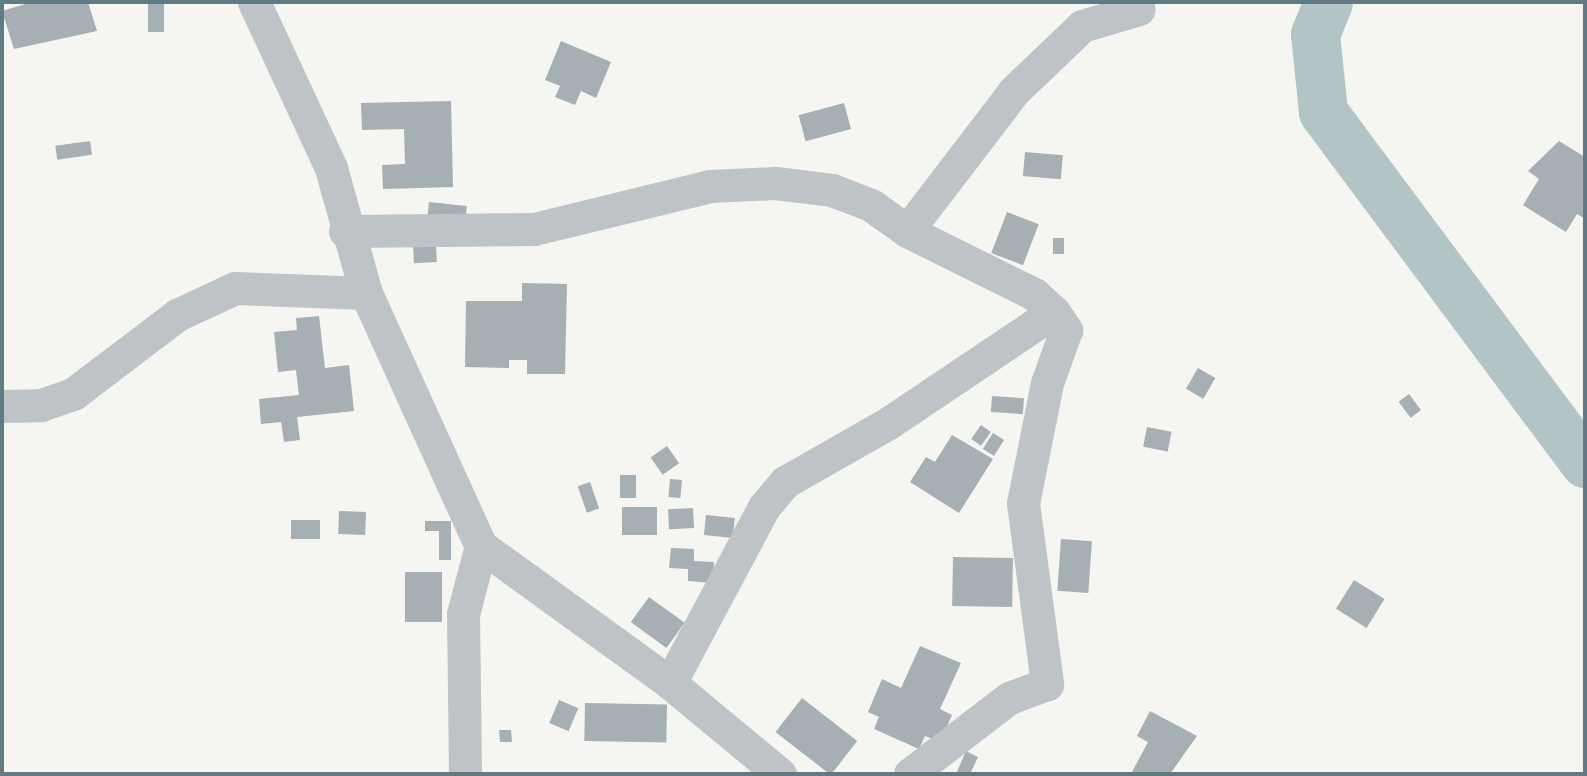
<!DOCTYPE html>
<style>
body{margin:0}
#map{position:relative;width:1587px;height:776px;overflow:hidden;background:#f5f5f1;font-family:"DejaVu Sans",sans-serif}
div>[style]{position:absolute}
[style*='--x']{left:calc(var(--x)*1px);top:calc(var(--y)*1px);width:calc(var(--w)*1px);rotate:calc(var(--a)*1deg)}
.river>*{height:49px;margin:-24.5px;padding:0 24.5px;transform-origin:24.5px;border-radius:24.5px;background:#b3c4c6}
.building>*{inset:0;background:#a5afb4;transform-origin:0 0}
.minor>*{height:33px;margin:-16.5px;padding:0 16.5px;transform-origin:16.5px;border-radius:16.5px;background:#bdc3c6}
span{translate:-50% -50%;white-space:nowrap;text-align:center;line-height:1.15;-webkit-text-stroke:7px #fff;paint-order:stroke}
.frame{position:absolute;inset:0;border:4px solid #637984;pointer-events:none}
</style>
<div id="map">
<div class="river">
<i style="--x:1328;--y:2;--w:35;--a:112"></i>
<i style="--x:1315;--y:34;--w:78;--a:84.1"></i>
<i style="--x:1323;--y:112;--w:438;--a:53.3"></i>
</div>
<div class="building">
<i style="clip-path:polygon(32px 2px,88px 2px,97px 31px,14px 49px,2px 11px)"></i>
<i style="left:148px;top:2px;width:16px;height:30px"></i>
<i style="clip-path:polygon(561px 41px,611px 62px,596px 98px,581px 91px,575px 105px,555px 97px,560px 86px,545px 80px)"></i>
<i style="clip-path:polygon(451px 101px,453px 187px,383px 189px,382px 165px,405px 164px,404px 129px,362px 130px,361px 103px)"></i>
<i style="left:844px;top:103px;width:27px;height:47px;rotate:75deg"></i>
<i style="left:90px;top:141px;width:14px;height:35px;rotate:82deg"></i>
<i style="clip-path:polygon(1559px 141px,1585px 157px,1585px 219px,1577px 214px,1566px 232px,1523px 205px,1539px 179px,1528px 171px)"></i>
<i style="left:1025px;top:152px;width:38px;height:24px;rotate:5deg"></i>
<i style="left:429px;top:202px;width:38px;height:17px;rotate:6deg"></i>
<i style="left:1007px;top:212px;width:34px;height:44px;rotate:21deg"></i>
<i style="left:1053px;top:238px;width:11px;height:16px"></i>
<i style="left:436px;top:245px;width:17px;height:23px;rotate:87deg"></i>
<i style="clip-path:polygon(522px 283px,567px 284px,565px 374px,527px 374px,527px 360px,509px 360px,509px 368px,465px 367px,466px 301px,522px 301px)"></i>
<i style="clip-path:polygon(319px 316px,325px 368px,349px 365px,354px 411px,297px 417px,300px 440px,284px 442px,281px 422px,261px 424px,259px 399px,299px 395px,296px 370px,278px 372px,274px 332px,297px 330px,296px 318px)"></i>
<i style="left:1198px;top:368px;width:20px;height:24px;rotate:30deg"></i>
<i style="left:1409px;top:394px;width:20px;height:13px;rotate:53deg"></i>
<i style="left:992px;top:396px;width:32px;height:16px;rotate:4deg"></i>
<i style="left:981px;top:425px;width:12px;height:17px;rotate:35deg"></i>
<i style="left:1147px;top:427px;width:25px;height:20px;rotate:11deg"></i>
<i style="left:993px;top:433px;width:13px;height:19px;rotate:32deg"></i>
<i style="clip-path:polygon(952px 435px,993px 459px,959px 513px,910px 482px,926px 457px,935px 462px)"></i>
<i style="left:667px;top:446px;width:21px;height:20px;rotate:55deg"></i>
<i style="left:620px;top:475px;width:16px;height:23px"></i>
<i style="left:670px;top:479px;width:12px;height:18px;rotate:5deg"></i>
<i style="left:590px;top:482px;width:28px;height:13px;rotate:71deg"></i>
<i style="left:657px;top:507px;width:28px;height:35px;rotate:90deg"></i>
<i style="left:693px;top:508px;width:20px;height:25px;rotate:87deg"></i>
<i style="left:339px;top:511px;width:27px;height:23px;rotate:2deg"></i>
<i style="left:706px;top:515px;width:29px;height:20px;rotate:6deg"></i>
<i style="left:291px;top:520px;width:29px;height:19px"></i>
<i style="clip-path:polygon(425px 521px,451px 521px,451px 560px,439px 560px,439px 531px,425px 531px)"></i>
<i style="left:1061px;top:539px;width:31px;height:52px;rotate:4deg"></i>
<i style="clip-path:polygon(671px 548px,694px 549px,694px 561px,714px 562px,713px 583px,688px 581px,688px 569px,669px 568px)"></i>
<i style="left:953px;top:557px;width:60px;height:49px;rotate:1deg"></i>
<i style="left:405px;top:572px;width:37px;height:50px"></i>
<i style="left:1354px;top:580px;width:36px;height:34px;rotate:32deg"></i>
<i style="left:649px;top:597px;width:44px;height:31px;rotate:36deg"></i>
<i style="clip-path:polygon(920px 646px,961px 663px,940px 709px,952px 715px,940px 742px,925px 736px,919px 749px,874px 729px,879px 717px,868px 712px,882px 679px,901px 688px)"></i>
<i style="left:802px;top:698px;width:70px;height:43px;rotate:38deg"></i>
<i style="left:559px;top:700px;width:21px;height:25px;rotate:23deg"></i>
<i style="left:585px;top:703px;width:82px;height:38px;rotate:1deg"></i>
<i style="clip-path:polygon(1150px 711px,1197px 736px,1170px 774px,1132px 772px,1148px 742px,1137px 736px)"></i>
<i style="clip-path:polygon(499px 730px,511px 730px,512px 742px,500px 742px)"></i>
<i style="clip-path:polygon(966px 751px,978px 757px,970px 774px,956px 774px)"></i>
</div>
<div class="minor">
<i style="--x:254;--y:2;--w:183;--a:65.1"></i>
<i style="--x:331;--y:168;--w:130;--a:74.4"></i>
<i style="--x:366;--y:293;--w:278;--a:65.6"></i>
<i style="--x:481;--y:546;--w:233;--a:35.9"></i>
<i style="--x:670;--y:683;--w:143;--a:39.6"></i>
<i style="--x:345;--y:231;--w:189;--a:-0.6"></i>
<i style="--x:534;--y:229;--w:181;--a:-13.7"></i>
<i style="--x:710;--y:186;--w:65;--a:-2.6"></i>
<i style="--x:775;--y:183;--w:57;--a:7"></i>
<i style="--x:832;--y:190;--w:42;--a:21"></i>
<i style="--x:871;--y:205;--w:44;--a:35.8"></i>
<i style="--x:907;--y:231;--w:142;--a:26.4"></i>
<i style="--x:1034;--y:294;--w:27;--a:42"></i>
<i style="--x:1054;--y:312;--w:22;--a:56"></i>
<i style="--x:1066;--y:330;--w:56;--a:109.7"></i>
<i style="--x:1047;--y:383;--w:122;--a:101.3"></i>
<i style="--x:1023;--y:503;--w:183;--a:82.4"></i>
<i style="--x:1047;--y:684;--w:40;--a:159.8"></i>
<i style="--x:1009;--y:698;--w:125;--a:142.5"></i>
<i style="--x:907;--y:231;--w:176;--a:-52.6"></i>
<i style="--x:1014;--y:91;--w:94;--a:-43.7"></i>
<i style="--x:1082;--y:26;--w:59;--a:-16.6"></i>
<i style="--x:2;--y:406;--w:39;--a:-1"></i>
<i style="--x:41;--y:405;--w:34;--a:-19"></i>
<i style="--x:73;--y:394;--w:131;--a:-37.2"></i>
<i style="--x:177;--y:315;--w:64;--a:-25"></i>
<i style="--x:235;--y:288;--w:131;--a:2.2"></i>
<i style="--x:670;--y:683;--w:200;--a:-61.9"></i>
<i style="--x:764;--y:507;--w:33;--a:-50"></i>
<i style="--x:785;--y:482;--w:121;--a:-29.7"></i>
<i style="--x:890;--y:422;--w:197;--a:-33.9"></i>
<i style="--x:465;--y:774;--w:160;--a:-90.7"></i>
<i style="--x:463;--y:614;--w:70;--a:-75.2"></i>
</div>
<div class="frame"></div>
</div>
